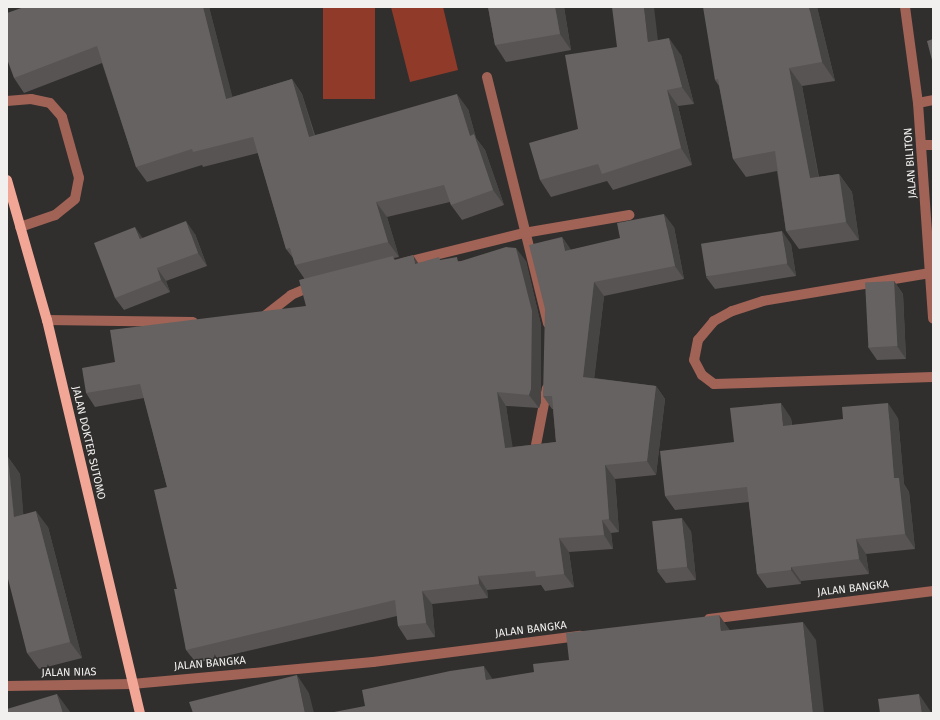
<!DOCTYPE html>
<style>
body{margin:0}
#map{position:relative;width:940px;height:720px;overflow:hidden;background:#312e2e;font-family:"Fira Sans",sans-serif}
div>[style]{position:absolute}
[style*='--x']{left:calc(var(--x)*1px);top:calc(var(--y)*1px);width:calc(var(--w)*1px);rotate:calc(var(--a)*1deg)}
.green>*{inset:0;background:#903a29;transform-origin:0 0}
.minor>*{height:10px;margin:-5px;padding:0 5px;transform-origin:5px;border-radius:5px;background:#a06356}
.major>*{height:10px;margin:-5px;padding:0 5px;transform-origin:5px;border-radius:5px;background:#f2a695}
.wall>*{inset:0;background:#575453}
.shaded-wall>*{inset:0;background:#474544}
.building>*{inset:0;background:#656261;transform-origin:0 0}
span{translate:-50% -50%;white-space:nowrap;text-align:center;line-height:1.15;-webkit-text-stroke:3px #312e2e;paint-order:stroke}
.street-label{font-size:11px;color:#f2f0ef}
.frame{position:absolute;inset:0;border:8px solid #f2f0ef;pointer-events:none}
</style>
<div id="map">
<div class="green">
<i style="left:323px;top:7px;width:52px;height:92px"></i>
<i style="clip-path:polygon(391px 7px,443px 7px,458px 70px,410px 82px)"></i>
</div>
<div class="minor">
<i style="--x:905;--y:7;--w:97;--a:82.3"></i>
<i style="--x:918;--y:103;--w:216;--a:86"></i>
<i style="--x:487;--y:77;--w:254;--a:76.1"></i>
<i style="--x:7;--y:101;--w:24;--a:-5"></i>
<i style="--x:31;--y:99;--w:19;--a:12"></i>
<i style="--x:50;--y:103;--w:18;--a:49"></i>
<i style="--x:62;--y:117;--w:63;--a:74.4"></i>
<i style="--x:79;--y:178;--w:21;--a:101"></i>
<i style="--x:75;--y:199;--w:26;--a:141"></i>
<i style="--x:55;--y:215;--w:37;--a:161"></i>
<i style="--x:918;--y:103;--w:15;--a:-11"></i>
<i style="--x:921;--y:145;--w:12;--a:0"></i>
<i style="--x:403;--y:263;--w:125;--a:-13.9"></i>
<i style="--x:524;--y:233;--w:107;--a:-9.7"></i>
<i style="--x:930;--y:273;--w:169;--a:170.5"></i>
<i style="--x:763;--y:301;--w:33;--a:162"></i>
<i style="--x:732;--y:311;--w:21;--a:151"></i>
<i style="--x:714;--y:321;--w:25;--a:130"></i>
<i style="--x:698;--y:340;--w:20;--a:101"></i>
<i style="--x:694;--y:360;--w:17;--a:62"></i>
<i style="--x:702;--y:375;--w:15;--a:37"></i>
<i style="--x:714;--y:384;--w:219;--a:-1.8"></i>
<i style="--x:262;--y:318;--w:37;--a:-38"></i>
<i style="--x:291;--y:295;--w:25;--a:-23"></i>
<i style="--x:47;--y:320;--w:146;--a:0.8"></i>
<i style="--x:536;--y:445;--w:58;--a:-79.1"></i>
<i style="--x:709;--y:619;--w:226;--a:-7.1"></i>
<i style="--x:7;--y:686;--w:125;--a:-0.9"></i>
<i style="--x:132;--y:684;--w:242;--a:-5.2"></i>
<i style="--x:373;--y:662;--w:209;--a:-7.2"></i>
</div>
<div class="major">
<i style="--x:7;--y:180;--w:146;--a:74.1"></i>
<i style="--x:47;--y:320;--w:404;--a:76.7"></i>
</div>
<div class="wall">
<i style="clip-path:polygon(24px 7px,209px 7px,232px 97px,292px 79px,302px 94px,315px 135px,468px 109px,476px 138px,485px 150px,504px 205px,462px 220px,451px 205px,450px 202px,387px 217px,399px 257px,394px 258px,395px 260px,418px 263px,441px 260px,460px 261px,526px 261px,541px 325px,541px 402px,539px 408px,506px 406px,512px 447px,556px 442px,553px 409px,552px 409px,543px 396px,562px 237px,571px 250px,674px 227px,684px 279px,604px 296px,594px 378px,656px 386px,665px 399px,656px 475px,615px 479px,619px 532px,611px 533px,613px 549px,569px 552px,574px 587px,545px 591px,541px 585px,487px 590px,488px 598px,432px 604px,435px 637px,407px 640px,398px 626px,397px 616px,196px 663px,186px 650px,177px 589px,167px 487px,144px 398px,95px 407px,86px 393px,115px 362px,306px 306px,304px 278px,295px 265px,293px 258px,286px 249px,258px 153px,203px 167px,202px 165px,147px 182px,136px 167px,102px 63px,24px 93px,14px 78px)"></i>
<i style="clip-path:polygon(488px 7px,564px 7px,571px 50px,506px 62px,495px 45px)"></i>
<i style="clip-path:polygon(817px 7px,835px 81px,802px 86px,819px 177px,839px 174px,852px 192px,859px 240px,799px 249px,786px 231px,777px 171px,746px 177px,733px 159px,719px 86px,715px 80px)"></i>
<i style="clip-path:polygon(658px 40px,681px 55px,694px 104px,678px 106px,692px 165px,613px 190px,607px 181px,551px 197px,540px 180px,578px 129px,617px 47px)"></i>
<i style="clip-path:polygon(195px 234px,207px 266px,166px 281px,170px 292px,124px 310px,115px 298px,143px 238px)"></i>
<i style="clip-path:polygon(791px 244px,796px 276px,715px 289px,706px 277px)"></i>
<i style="clip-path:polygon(894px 281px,903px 294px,906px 359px,877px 360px,868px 347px)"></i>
<i style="clip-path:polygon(791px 418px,792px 425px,898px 418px,904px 484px,909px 492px,915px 549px,866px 554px,869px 574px,801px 581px,801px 584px,767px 588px,757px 574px,749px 502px,675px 510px,665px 496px,734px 442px)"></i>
<i style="clip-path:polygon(8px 457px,20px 474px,23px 514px,48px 527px,82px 658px,39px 669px,27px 653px)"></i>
<i style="clip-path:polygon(691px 531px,696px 580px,666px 583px,657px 571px)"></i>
</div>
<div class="shaded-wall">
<i style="clip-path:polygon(203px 7px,209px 7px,237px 114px,226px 99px)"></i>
<i style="clip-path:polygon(555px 7px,564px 7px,571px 50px,560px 34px)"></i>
<i style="clip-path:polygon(644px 7px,654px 7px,660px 58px,648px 42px)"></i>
<i style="clip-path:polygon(809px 7px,817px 7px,835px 81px,822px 62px)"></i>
<i style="clip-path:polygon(669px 38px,681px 55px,694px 104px,682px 87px)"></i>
<i style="clip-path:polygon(789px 68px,802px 86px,822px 196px,810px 178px)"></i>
<i style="clip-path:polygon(292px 79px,302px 94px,319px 152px,309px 137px)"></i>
<i style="clip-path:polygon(667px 90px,678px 106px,692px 165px,681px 148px)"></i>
<i style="clip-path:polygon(457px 94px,468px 109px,476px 138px,485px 150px,504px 205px,493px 190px,470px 136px)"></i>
<i style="clip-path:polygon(839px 174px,852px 192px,859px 240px,846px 222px)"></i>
<i style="clip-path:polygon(376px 202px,387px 217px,399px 257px,388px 242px)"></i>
<i style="clip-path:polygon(664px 214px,674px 227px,684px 279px,675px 266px)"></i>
<i style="clip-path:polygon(186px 221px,195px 234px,207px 266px,198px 253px)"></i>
<i style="clip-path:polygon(135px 227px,144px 240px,140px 239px)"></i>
<i style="clip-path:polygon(782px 231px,791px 244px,796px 276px,787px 264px)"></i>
<i style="clip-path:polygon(562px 237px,571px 250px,565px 251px)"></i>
<i style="clip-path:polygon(516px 248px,526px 261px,541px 325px,541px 402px,539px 408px,529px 395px)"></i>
<i style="clip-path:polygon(413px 255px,422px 269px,415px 264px)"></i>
<i style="clip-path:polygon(157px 268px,166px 281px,170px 292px,161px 280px)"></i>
<i style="clip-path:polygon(894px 281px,903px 294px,906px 359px,897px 346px)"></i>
<i style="clip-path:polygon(594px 282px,604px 296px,593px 390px,583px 377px)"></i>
<i style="clip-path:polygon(656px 386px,665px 399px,656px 475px,647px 461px)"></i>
<i style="clip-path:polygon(497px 392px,506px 406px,515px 461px,505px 448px)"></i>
<i style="clip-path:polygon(781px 403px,791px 418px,793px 440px,783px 426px)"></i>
<i style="clip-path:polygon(888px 403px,898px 418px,904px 484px,909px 492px,915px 549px,905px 534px,894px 478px)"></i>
<i style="clip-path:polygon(8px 457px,20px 474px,25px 533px,14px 517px)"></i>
<i style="clip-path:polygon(605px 465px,615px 479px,619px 532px,609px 519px)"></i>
<i style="clip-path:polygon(36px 511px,48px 527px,82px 658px,70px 642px)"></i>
<i style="clip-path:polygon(682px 518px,691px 531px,696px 580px,687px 567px)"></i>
<i style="clip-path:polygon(602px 520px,611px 533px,613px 549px,604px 535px)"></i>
<i style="clip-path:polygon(559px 538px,569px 552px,574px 587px,564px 574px)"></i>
<i style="clip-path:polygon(856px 539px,866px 554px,869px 574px,859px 559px)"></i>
<i style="clip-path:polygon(791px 567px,801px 581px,801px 584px,791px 570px)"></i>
<i style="clip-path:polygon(478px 576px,487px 590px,488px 598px,479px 584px)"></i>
<i style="clip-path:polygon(422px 591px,432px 604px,435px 637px,426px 623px)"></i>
<i style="clip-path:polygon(719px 615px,732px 633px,721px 631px)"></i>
<i style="clip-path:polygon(803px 622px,816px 640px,824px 713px,813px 713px)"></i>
<i style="clip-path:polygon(484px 666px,496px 684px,486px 680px)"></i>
<i style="clip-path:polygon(297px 675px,309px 693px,314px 713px,305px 713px)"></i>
<i style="clip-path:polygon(57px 694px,71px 713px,63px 713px)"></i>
<i style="clip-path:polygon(919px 694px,931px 712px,931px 713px,922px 713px)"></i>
</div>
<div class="building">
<i style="clip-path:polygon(24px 7px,203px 7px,226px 99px,292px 79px,309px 137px,457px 94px,470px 136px,474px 134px,493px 190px,451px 205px,444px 185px,376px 202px,388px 242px,295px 265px,290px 248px,286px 249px,253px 137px,193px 152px,192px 149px,136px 167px,97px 46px,14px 78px,7px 59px,7px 13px)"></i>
<i style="clip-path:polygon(488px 7px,555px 7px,560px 34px,495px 45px)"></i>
<i style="clip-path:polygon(612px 7px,644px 7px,648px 42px,669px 38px,682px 87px,667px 90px,681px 148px,602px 174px,598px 164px,540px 180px,529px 143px,578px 129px,565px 55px,617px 47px)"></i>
<i style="clip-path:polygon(703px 7px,809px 7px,822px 62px,789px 68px,810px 178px,839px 174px,846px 222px,786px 231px,775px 151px,733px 159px,718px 79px,715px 80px)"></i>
<i style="clip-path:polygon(933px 39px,933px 64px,927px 41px)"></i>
<i style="clip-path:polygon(664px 214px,675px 266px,594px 282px,583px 377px,656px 386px,647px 461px,605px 465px,609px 519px,602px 520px,604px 535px,559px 538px,564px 574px,536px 577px,535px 571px,478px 576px,479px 584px,422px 591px,426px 623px,398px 626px,395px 600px,186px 650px,174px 589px,177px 589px,154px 490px,167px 487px,140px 384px,86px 393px,82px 368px,115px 362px,110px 330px,306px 306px,299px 280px,393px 256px,394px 260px,413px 255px,415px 264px,439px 257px,440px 260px,457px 257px,458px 262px,506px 247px,516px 248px,532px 311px,531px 389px,529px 395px,497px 392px,505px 448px,556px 442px,552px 396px,543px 396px,545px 309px,529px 245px,562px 237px,565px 251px,620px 238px,617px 223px)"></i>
<i style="clip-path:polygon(186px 221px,198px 253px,157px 268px,161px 280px,115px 298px,94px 243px,135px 227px,140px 239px)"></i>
<i style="left:782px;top:231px;width:33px;height:82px;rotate:81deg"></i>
<i style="left:894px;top:281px;width:65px;height:29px;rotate:87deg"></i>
<i style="clip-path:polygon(781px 403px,783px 426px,843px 419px,842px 407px,888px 403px,894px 478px,899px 478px,905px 534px,856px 539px,859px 559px,791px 567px,791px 570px,757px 574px,747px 487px,665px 496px,660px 451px,734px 442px,730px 408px)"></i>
<i style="clip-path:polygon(8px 457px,14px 517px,36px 511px,70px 642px,27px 653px,7px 575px,7px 458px)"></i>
<i style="left:682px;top:518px;width:49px;height:30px;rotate:84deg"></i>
<i style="clip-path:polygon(719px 615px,721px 631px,803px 622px,813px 713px,329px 713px,365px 706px,362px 690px,450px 671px,484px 666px,486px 680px,534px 672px,533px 664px,569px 660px,566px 633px)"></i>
<i style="clip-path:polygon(297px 675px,305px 713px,193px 713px,189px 702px)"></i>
<i style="clip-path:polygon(57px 694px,63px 713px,7px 713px,7px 709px)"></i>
<i style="clip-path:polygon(919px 694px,922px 713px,880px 713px,878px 699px)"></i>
</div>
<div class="street-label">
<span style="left:911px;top:163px;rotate:-94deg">JALAN BILITON</span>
<span style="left:88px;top:443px;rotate:77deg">JALAN DOKTER SUTOMO</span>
<span style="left:853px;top:589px;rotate:-7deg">JALAN BANGKA</span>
<span style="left:531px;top:630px;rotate:-7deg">JALAN BANGKA</span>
<span style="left:210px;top:664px;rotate:-5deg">JALAN BANGKA</span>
<span style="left:69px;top:673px;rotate:-1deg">JALAN NIAS</span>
</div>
<div class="frame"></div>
</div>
